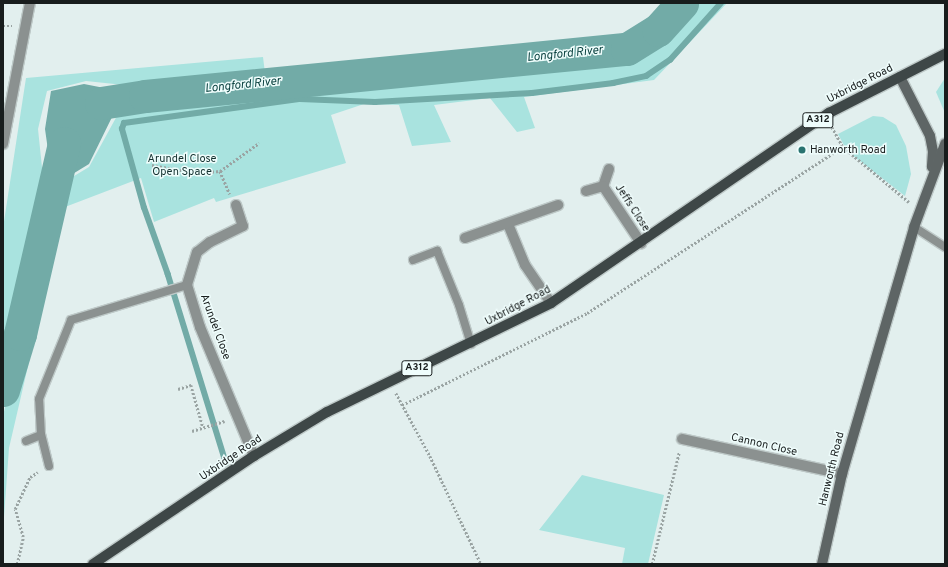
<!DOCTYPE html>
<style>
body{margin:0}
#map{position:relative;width:948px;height:567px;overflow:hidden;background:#e2efee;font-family:Overpass,sans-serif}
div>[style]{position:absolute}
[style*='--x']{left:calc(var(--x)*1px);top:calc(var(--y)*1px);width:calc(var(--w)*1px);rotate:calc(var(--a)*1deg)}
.green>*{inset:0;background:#a9e3df}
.water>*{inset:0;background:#72aba7}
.stream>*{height:5.5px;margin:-2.75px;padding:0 2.75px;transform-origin:2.75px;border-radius:2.75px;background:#72aba7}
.river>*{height:33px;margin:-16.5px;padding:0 16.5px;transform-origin:16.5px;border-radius:16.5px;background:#72aba7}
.path>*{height:2.5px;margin-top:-1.25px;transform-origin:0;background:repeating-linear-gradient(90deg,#9aa4a3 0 2px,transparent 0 4px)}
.roads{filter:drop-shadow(1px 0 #bec9c8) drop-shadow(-1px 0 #bec9c8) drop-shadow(0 1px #bec9c8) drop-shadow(0 -1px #bec9c8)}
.lane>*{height:8px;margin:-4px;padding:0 4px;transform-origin:4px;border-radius:4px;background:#8b9190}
.street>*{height:10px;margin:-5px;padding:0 5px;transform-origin:5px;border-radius:5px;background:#8b9190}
.secondary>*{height:10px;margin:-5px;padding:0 5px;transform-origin:5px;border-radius:5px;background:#5e6565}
.primary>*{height:10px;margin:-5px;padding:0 5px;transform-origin:5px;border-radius:5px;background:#3e4747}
.dots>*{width:11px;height:11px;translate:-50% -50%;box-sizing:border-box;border:2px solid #effdfc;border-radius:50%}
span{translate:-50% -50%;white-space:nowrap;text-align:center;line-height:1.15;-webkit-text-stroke:3px #effdfc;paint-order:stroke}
.shield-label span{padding:1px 3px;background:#effdfc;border:1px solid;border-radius:3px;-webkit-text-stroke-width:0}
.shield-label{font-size:10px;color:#181d1d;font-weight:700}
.street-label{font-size:11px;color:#181d1d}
.poi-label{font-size:11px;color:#181d1d}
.left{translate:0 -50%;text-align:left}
.park-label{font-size:11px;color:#13312f}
.water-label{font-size:12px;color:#053d3b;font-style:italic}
.frame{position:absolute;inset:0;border:4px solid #181d1d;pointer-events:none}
</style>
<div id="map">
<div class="green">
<i style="clip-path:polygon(692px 3px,727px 3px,654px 80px,524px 97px,535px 128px,517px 132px,490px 98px,434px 105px,451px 142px,412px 146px,399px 105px,364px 104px,331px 115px,346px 163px,216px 202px,214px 198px,154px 222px,141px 178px,65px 207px,9px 448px,3px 531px,3px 416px,56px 187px,89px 167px,118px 114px,146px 92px,306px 86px,331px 74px,368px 83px,562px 63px,580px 49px,598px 59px,653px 47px)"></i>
<i style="clip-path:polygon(263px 57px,265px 73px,124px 85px,86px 81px,47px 91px,38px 129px,43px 177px,3px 356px,3px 228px,26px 78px)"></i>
<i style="clip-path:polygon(945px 78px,945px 113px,936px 92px)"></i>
<i style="clip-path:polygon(873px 116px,883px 117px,896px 125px,906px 146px,911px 174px,905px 196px,847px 151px,838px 134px)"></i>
<i style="clip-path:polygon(582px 475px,664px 495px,648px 564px,622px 564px,625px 548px,539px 530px)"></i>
</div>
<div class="water">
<i style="clip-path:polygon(84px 84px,145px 96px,115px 111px,89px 164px,53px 186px,45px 129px,51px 91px)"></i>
</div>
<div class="stream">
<i style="--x:226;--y:464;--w:198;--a:-107.1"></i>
<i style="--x:168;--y:275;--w:71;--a:-109.7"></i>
<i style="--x:144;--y:208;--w:82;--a:-105.6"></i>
<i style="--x:122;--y:129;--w:6;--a:-72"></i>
<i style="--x:124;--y:123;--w:178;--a:-7.8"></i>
<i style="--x:300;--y:99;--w:75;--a:2.3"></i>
<i style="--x:375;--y:102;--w:157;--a:-3.3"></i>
<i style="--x:532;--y:93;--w:82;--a:-7"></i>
<i style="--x:613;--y:83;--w:34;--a:-12"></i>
<i style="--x:646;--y:76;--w:29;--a:-34"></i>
<i style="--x:670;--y:60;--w:76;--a:-48.2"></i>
</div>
<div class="river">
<i style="--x:101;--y:103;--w:45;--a:-9"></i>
<i style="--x:145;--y:96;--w:484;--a:-5.6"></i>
<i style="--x:627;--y:49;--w:36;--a:-32"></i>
<i style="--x:658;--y:30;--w:36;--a:-48"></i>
<i style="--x:3;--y:390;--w:59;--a:-73.1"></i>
<i style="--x:20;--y:334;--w:196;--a:-77"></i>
</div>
<div class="path">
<i style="--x:3;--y:26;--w:9;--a:0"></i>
<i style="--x:832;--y:127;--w:23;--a:61"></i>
<i style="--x:843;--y:147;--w:86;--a:39.8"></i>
<i style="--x:152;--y:165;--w:45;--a:10.3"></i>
<i style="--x:196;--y:173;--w:24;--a:-5"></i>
<i style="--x:220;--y:171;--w:25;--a:67"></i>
<i style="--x:220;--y:171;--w:48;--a:-35.7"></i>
<i style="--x:178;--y:389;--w:14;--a:-17"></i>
<i style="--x:191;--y:385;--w:44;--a:74.1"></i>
<i style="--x:396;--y:393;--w:72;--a:61.6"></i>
<i style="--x:430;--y:456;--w:119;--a:64.7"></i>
<i style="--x:402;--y:405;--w:207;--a:-26.4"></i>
<i style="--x:587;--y:313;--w:305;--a:-33"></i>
<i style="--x:192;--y:431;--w:34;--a:-17"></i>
<i style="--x:17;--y:564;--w:28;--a:-77"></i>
<i style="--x:23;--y:537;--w:29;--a:-106"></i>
<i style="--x:15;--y:509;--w:35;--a:-65"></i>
<i style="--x:30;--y:477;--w:9;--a:-32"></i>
<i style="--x:652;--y:564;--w:115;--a:-76.4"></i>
</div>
<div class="roads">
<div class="lane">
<i style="--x:914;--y:227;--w:37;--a:33"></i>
<i style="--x:413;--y:260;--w:26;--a:-21"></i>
<i style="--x:437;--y:251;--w:58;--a:67.8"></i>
<i style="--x:459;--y:305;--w:41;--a:72.9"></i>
<i style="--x:26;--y:441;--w:16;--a:-22"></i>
<i style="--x:49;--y:466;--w:32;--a:-104"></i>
<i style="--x:41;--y:435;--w:36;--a:-93"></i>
<i style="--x:39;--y:399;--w:85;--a:-67.9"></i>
<i style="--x:71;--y:320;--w:121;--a:-16.8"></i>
</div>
<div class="street">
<i style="--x:3;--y:144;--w:144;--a:-79.2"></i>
<i style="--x:609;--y:169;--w:18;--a:109"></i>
<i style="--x:603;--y:186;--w:69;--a:56.3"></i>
<i style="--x:586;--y:191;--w:18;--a:-16"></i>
<i style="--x:236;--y:205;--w:22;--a:72"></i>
<i style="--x:243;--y:226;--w:37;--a:154"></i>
<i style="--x:210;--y:242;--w:16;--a:142"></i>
<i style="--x:197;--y:252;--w:34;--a:107"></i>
<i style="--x:187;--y:285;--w:44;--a:72.8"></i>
<i style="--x:200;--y:327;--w:140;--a:67.3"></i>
<i style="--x:508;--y:224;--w:44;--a:67.5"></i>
<i style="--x:525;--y:265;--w:46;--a:55.6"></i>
<i style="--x:465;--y:238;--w:99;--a:-19.5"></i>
<i style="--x:682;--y:439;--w:164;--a:12.3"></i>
</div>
<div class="secondary">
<i style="--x:900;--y:77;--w:66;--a:63"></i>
<i style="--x:930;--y:136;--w:15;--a:79"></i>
<i style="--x:933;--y:151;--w:16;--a:94"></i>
<i style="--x:822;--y:564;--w:92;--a:-77.5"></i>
<i style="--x:842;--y:474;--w:257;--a:-73.7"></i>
<i style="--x:914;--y:227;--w:89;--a:-69.5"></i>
</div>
<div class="primary">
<i style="--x:93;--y:564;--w:194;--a:-33.9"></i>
<i style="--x:254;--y:456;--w:85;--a:-31.1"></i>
<i style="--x:327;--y:412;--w:249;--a:-25.9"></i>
<i style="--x:551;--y:303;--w:337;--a:-34.4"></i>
<i style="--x:829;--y:113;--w:130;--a:-27"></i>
</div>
</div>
<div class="dots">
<i style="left:802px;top:150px;background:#297370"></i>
</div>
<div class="shield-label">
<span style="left:818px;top:120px">A312</span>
<span style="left:417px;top:368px">A312</span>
</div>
<div class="street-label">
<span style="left:860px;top:84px;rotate:-27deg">Uxbridge Road</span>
<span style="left:632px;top:208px;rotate:57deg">Jeffs Close</span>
<span style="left:518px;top:306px;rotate:-28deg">Uxbridge Road</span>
<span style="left:215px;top:327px;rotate:70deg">Arundel Close</span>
<span style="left:764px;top:445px;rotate:13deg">Cannon Close</span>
<span style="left:231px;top:458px;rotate:-34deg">Uxbridge Road</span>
<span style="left:832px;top:469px;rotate:-76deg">Hanworth Road</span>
</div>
<div class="poi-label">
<span class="left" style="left:810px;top:150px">Hanworth Road</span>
</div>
<div class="park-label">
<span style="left:182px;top:166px">Arundel Close<br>Open Space</span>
</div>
<div class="water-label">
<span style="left:565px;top:55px;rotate:-6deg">Longford River</span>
<span style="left:243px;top:86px;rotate:-6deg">Longford River</span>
</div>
<div class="frame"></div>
</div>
